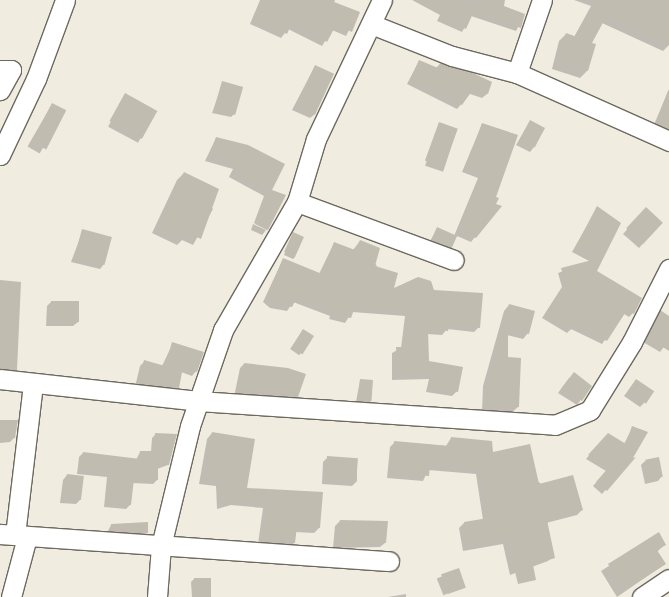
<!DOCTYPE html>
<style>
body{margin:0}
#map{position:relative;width:669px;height:597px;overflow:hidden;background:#f1ece0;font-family:Jost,sans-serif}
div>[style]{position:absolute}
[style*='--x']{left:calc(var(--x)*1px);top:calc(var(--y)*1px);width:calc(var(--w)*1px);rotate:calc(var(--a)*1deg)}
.shadow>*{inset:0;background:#0003;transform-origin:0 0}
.building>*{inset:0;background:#c1bcb0;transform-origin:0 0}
.roads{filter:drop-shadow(1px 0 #6d695f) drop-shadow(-1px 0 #6d695f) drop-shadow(0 1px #6d695f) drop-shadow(0 -1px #6d695f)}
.street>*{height:19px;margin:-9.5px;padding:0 9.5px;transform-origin:9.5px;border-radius:9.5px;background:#fff}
span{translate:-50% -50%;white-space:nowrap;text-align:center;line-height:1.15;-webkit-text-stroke:3px #f1ece0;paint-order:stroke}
</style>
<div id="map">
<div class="shadow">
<i style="clip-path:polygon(260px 0,335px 0,334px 3px,358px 12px,346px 36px,332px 30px,322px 46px,288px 29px,281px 38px,250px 24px)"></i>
<i style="clip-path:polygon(412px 0,504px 0,502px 7px,524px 15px,516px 31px,471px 16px,462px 32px,437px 21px,440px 15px)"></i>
<i style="clip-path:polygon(574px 0,669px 0,669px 45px,663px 51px,602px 23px,591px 44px,587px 71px,580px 78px,552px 69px,559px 41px,566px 34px,574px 37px,591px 6px)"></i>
<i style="clip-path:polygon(419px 61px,436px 68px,440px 64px,491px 82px,487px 94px,482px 98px,470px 94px,457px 109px,407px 84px)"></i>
<i style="clip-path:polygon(315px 66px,315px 114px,310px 118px,292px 110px)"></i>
<i style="clip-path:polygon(221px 88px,236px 112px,231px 117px,212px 113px)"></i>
<i style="clip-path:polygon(669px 89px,669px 137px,653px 127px)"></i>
<i style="left:125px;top:95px;width:34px;height:36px;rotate:28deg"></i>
<i style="left:52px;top:104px;width:14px;height:49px;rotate:30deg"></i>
<i style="clip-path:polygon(530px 121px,534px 147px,530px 152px,516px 145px)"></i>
<i style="left:439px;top:123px;width:19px;height:45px;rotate:18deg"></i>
<i style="clip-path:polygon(482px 124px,517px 135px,475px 237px,471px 242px,457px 236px,447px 252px,428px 244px,438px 228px,454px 236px,478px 178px,462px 172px)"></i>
<i style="clip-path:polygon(216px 138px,270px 190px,267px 230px,254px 223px,264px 196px,229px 177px,233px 169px,205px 161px)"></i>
<i style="clip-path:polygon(184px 173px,213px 209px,193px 245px,182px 240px,177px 245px,152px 233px,177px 180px)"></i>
<i style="clip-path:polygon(597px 208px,596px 271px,641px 298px,633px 313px,629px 317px,624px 314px,602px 344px,571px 329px,567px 333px,542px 318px,562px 287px,558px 273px,591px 262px,572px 252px)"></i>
<i style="clip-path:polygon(642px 213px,662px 223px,639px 248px,623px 234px)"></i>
<i style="clip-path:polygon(253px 224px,266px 230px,262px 235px,251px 230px)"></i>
<i style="clip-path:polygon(83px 230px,104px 264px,100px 269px,71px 262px)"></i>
<i style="clip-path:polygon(293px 233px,295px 257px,293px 259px,284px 255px)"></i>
<i style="clip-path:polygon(360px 241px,392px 289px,433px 291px,479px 327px,474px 332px,447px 329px,442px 335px,427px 334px,428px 362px,457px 391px,452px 396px,426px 392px,429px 379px,392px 380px,392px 353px,401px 348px,405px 316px,352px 312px,345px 323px,329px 319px,330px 316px,293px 302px,287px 311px,270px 308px,263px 302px,283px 259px,319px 274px,334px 243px,353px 250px)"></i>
<i style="clip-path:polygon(0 280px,16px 369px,11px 374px,0 373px)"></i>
<i style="clip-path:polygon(51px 302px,78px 322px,73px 326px,46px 326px,47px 306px)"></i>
<i style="clip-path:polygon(509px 305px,528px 333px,523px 339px,507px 335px,507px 358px,518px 407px,512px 412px,482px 411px,483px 386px,504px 311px)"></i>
<i style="clip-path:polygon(661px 312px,669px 317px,669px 340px,660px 352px,643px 342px)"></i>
<i style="left:303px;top:330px;width:11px;height:23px;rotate:34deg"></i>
<i style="clip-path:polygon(173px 343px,196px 371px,192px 376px,181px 372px,174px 392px,135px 387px,140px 366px,144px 362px,162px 366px)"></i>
<i style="clip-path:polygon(244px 364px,297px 396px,293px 401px,267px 395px,263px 399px,234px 397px,240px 368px)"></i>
<i style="clip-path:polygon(569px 378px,590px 387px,577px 405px,558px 393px)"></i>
<i style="clip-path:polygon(360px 380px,371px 401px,369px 403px,356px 402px)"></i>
<i style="clip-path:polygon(636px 380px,644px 403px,640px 407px,624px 396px)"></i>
<i style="clip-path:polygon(0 421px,14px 438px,10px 442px,0 443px)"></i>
<i style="clip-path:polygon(632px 428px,631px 460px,633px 459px,602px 494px,593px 486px,606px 471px,586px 459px,604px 438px,624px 444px)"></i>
<i style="clip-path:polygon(212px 433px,246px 489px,319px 528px,314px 533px,295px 532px,294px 543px,288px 548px,258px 544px,263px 508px,231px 505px,217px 509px,216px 486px,199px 484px,207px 439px)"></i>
<i style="clip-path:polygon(156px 434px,168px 465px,157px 469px,157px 480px,153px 484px,132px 483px,130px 505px,126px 509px,104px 507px,107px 477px,77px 474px,79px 457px,83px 453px,136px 460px,140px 452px,151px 452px,152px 438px)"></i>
<i style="clip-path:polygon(451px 438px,493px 453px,582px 510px,577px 515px,546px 523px,553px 556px,548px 561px,510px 575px,503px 544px,463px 551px,459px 528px,464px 523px,483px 520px,476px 474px,428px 470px,423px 481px,387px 478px,390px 447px,395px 442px,446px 446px)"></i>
<i style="clip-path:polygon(328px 457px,357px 459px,357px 481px,352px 486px,322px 484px,323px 462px)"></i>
<i style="clip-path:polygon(645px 461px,662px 476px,658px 481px,645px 484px,641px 465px)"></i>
<i style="clip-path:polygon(67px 475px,80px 500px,76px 504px,60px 503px,63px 480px)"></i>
<i style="clip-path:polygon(340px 521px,387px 522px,385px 543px,380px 547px,333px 548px,335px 526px)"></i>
<i style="clip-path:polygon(147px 523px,147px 533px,142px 537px,106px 535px,111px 525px)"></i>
<i style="clip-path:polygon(659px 534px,665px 544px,657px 552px,665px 564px,617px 597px,601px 571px)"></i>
<i style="left:458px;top:570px;width:18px;height:23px;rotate:68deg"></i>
<i style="clip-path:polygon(194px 579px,210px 597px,192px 597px,191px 582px)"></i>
<i style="clip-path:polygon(406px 594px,406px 597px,388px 597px)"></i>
</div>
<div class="building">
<i style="clip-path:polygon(262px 0,329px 0,360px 12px,352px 32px,336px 25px,327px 42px,292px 23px,287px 34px,254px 19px)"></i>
<i style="clip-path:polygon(417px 0,452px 0,475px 9px,466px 29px,440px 18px,443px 11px)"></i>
<i style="clip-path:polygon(479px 0,505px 0,504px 6px,525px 14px,521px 28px,476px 13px)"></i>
<i style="clip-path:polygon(597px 0,669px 0,669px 43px,607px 15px,592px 43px,596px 44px,588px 71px,558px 62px,566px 33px,577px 37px)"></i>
<i style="clip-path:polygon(419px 60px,438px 68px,440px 63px,471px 72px,492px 82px,488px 94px,473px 89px,462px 105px,450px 100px,451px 97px,410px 80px)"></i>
<i style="left:315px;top:65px;width:21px;height:45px;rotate:25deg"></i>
<i style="left:222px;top:81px;width:22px;height:29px;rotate:16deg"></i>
<i style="clip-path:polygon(668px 91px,669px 126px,668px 129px,656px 123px)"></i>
<i style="left:125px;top:93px;width:37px;height:32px;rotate:29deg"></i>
<i style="left:52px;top:103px;width:16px;height:44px;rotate:27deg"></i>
<i style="left:530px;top:120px;width:17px;height:22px;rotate:28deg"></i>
<i style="left:439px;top:122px;width:20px;height:41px;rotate:20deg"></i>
<i style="clip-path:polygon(482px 123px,518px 135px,496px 197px,499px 198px,496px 204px,502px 206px,476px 238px,458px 230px,482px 174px,466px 168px)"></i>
<i style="clip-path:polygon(216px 137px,248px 145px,285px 164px,272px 190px,286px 195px,268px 230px,255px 224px,269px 190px,234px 172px,238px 164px,210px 155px)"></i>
<i style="clip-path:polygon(184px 172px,219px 189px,201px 239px,187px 233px,184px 239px,159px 227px)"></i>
<i style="clip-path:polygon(597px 206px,621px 223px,597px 271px,642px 298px,634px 314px,627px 310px,607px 341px,574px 325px,571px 330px,545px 314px,565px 283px,561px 268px,596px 259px,575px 248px)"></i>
<i style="left:646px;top:207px;width:23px;height:29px;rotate:43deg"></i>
<i style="left:437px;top:227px;width:22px;height:14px;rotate:24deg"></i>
<i style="left:82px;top:229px;width:31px;height:29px;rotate:15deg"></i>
<i style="left:293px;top:232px;width:12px;height:22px;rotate:24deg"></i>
<i style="clip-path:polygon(360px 240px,380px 248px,375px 266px,398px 273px,394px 288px,418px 277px,431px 281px,434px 290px,483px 293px,480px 328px,449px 324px,448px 331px,428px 329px,429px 361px,463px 367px,458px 392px,431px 387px,433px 374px,397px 375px,396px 347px,405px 347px,409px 311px,355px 307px,351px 318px,333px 315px,334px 312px,297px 297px,292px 307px,274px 304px,276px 301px,267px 297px,283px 258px,322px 274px,334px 242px,355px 250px)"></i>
<i style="clip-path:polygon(0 280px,21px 282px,17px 370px,0 368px)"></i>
<i style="left:51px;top:301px;width:28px;height:21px"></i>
<i style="clip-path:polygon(509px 304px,535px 311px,529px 334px,508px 328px,508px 357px,521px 358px,519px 407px,487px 405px,489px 380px)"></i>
<i style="clip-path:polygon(660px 310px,669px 316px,669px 351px,647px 337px)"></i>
<i style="left:303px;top:329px;width:13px;height:22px;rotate:32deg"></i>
<i style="clip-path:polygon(172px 342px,204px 352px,197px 372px,183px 367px,179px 388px,138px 383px,144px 360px,165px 366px)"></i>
<i style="clip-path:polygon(244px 363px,288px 368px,306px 374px,298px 397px,269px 391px,269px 395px,238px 393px)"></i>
<i style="clip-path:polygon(574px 372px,592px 386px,582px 401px,561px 389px)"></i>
<i style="left:360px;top:379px;width:13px;height:21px;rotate:4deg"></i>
<i style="left:636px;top:379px;width:22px;height:15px;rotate:34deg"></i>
<i style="clip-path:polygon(0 420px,18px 420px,15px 438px,0 439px)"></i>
<i style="clip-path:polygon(632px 426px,648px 432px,633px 458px,636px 457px,607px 491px,596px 482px,609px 467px,588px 455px,608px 433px,626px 444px)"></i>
<i style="clip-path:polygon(212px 432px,255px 439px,247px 488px,323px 492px,320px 528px,297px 526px,295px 543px,263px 539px,268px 502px,234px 500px,234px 503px,222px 504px,221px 481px,204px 479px)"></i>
<i style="clip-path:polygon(155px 433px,177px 434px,169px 465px,158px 465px,158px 480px,134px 479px,131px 505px,107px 503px,110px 473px,81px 470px,83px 452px,140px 459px,140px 451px,154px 451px)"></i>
<i style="clip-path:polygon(451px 437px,492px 441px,493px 452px,530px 444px,539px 484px,573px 475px,583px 510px,547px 520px,555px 558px,533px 565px,536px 580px,518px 584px,507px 539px,467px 546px,464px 522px,488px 518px,481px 469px,430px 465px,429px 476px,392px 473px,394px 441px,450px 446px)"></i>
<i style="left:327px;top:456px;width:31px;height:24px;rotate:4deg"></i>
<i style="left:659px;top:457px;width:20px;height:14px;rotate:79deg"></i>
<i style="left:67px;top:474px;width:17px;height:24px;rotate:7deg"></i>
<i style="clip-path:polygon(340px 520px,388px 521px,386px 543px,354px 541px,353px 546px,337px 544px)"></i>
<i style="clip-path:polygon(148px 522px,148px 533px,111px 531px,111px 524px)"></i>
<i style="clip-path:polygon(659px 532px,666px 545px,657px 550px,666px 564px,624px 591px,608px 564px)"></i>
<i style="left:459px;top:568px;width:21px;height:19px;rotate:71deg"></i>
<i style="left:194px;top:578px;width:17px;height:19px"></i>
</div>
<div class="roads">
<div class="street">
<i style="--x:371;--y:24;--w:87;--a:21.6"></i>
<i style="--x:452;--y:56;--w:67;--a:14.7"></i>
<i style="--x:517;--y:73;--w:167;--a:24.1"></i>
<i style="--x:0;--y:70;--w:11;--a:0"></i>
<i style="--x:11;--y:70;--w:23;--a:119"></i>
<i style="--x:517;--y:73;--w:77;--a:-71.1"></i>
<i style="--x:0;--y:155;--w:84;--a:-64.7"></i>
<i style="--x:36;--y:79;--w:84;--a:-69.8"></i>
<i style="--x:297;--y:202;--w:167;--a:20.3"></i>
<i style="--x:0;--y:379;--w:199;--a:6.3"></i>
<i style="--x:198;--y:401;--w:358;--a:3.8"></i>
<i style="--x:555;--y:425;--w:38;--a:-23"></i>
<i style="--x:590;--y:410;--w:80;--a:-58.3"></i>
<i style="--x:632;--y:342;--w:82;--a:-63.1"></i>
<i style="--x:0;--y:534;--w:390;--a:4"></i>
<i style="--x:15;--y:535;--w:153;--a:-83.2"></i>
<i style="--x:11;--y:597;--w:62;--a:-75.1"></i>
<i style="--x:157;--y:597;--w:51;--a:-85.5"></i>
<i style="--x:161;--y:546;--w:123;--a:-76.4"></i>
<i style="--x:190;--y:426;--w:102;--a:-71"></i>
<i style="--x:223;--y:330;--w:148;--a:-60"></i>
<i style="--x:297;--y:202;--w:66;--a:-73.2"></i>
<i style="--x:316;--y:139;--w:154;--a:-64.6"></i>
<i style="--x:642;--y:597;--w:32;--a:-34"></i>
</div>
</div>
</div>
